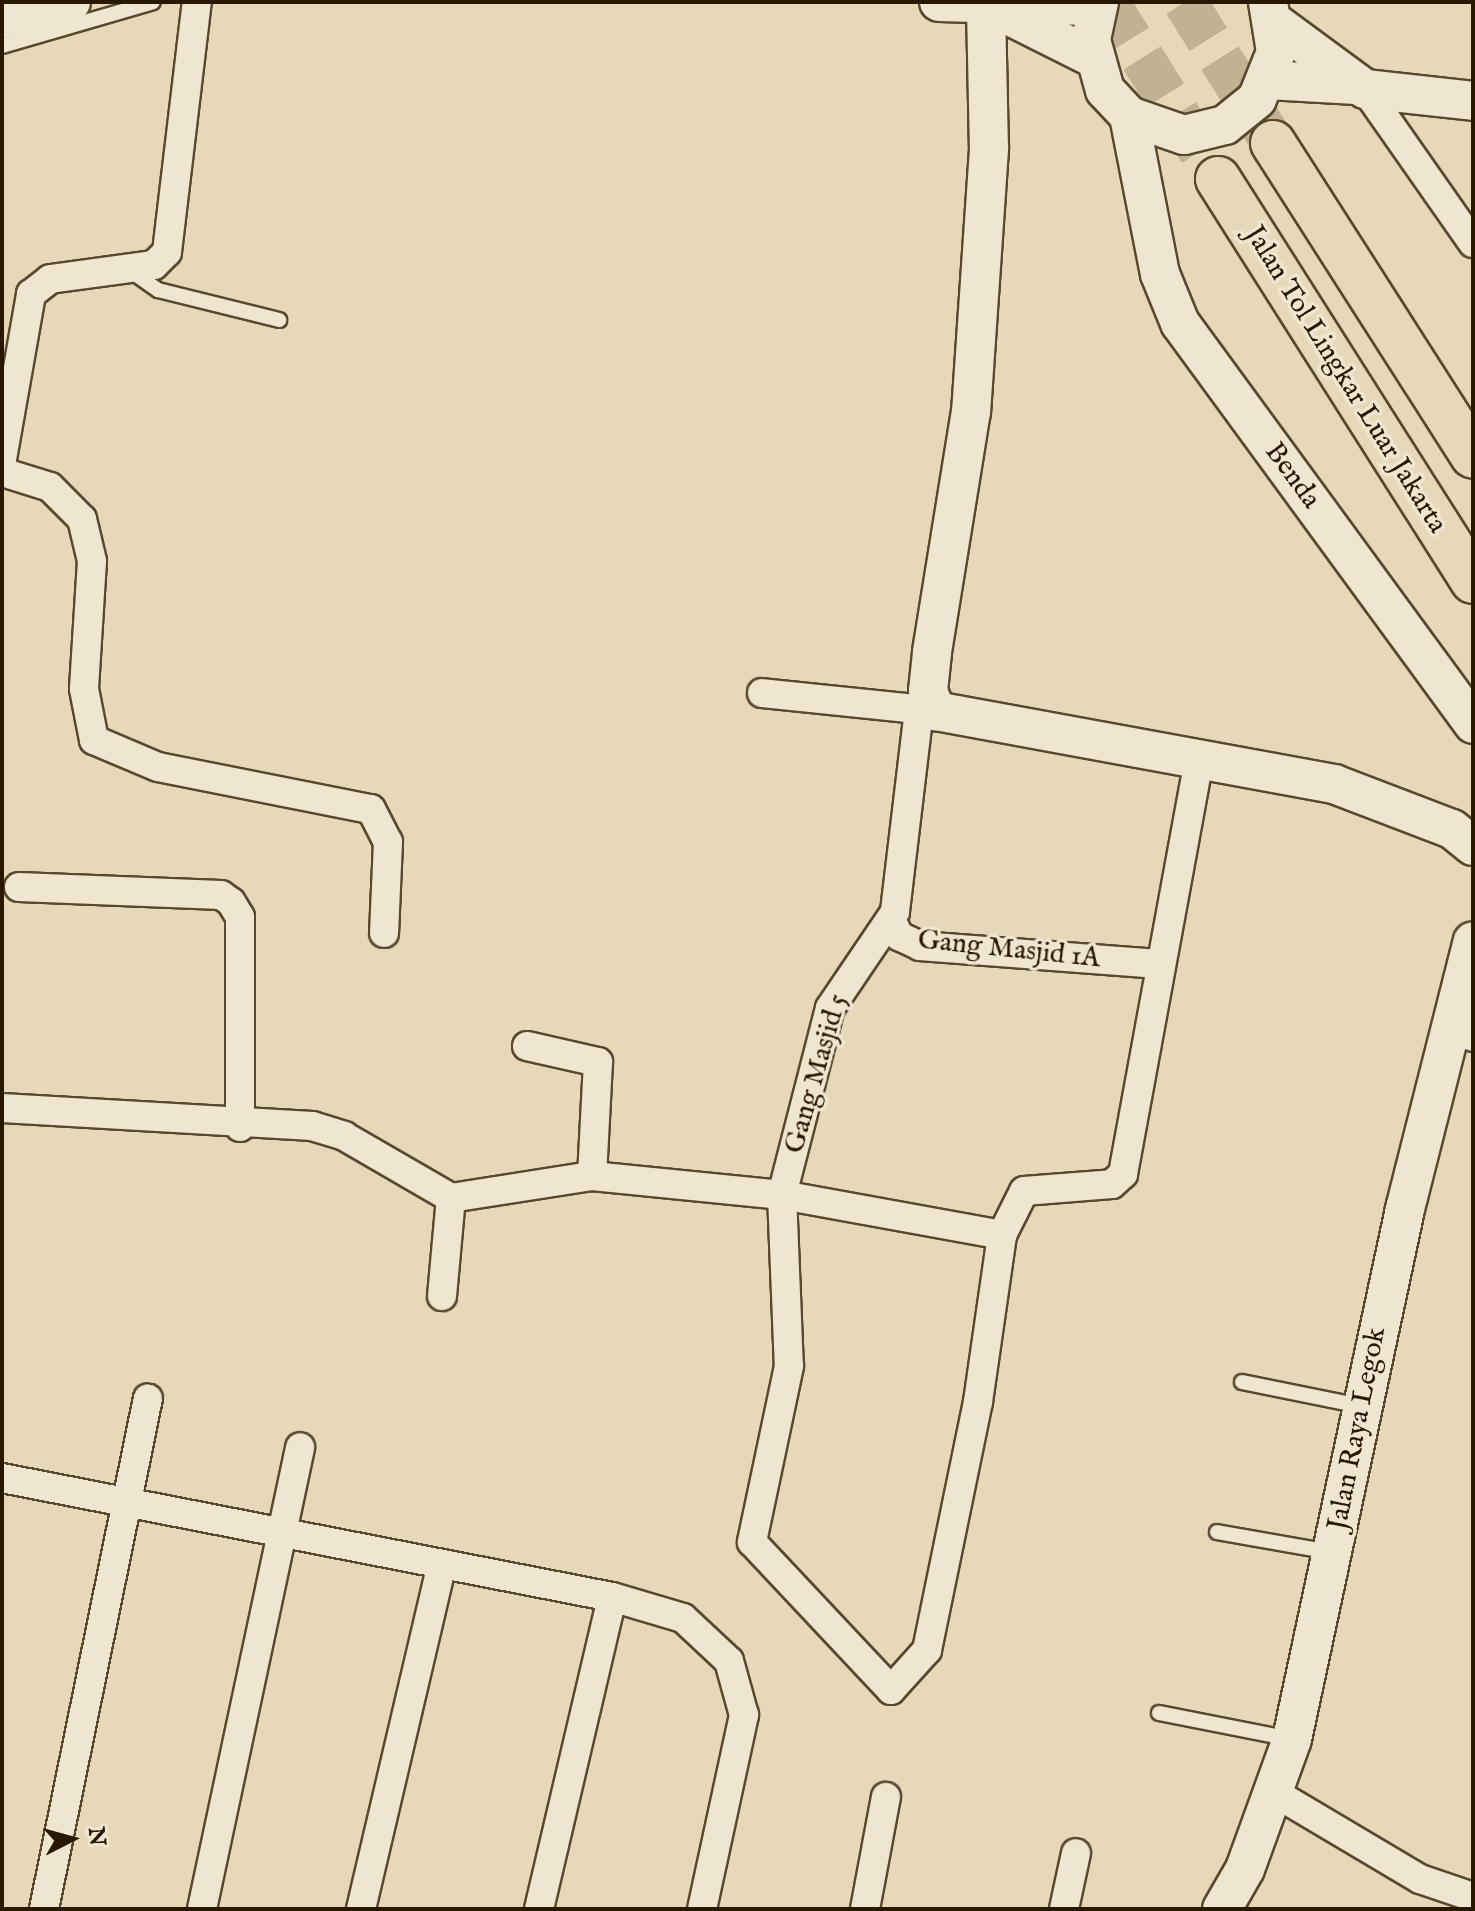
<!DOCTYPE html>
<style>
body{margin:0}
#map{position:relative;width:1475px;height:1911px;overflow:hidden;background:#e6d8b8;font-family:"IM FELL English",serif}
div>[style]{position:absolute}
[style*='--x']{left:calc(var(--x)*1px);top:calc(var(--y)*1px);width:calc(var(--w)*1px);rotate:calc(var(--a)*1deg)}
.highway-tunnel>*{height:44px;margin-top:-22px;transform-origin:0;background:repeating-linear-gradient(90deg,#c0b293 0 44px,transparent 0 66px)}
.roads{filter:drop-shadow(2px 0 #58482e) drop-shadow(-2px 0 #58482e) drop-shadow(0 2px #58482e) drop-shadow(0 -2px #58482e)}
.lane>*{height:14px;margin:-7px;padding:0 7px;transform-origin:7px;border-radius:7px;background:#efe6d1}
.street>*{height:28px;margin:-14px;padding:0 14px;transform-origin:14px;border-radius:14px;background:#efe6d1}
.secondary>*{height:38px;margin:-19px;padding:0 19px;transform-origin:19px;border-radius:19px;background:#efe6d1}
.highway>*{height:44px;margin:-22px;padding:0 22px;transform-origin:22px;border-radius:22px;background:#e6d8b8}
span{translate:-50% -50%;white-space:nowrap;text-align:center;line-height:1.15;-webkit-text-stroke:7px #efe6d1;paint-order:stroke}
.street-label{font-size:28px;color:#291800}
.frame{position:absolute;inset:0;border:4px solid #291800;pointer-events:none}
.north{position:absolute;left:32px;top:1799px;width:80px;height:80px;-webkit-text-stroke:6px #efe6d1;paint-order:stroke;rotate:84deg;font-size:22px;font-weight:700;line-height:32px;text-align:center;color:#291800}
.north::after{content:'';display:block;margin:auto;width:28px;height:36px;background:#291800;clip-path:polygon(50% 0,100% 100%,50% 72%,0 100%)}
</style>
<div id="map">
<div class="highway-tunnel">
<i style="--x:1107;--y:2;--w:209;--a:57.9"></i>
<i style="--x:1185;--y:2;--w:166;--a:58"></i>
</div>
<div class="roads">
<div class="lane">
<i style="--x:2;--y:46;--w:157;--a:-16.2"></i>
<i style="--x:128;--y:269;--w:37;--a:35"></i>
<i style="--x:158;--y:290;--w:125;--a:13.9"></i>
<i style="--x:1242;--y:1382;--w:121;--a:11.4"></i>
<i style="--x:1217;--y:1532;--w:116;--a:10"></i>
<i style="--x:1159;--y:1713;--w:136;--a:11.1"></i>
</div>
<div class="street">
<i style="--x:1365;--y:89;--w:188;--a:55"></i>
<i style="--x:2;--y:459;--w:168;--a:-80"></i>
<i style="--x:31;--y:294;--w:24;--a:-38"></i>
<i style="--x:50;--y:279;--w:105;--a:-7.7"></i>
<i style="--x:154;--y:265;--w:18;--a:-45"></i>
<i style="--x:167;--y:252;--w:252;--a:-83.2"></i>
<i style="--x:2;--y:472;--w:50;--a:17.4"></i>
<i style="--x:50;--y:487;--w:45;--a:45"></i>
<i style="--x:82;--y:519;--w:43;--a:76.6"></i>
<i style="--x:92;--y:561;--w:128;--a:93.6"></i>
<i style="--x:84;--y:689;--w:52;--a:78.9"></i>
<i style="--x:94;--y:740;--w:69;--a:22.9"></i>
<i style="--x:158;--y:767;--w:217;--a:11.2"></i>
<i style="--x:371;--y:809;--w:37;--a:63"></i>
<i style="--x:388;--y:842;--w:91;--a:92.5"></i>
<i style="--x:762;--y:693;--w:174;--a:5.9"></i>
<i style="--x:919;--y:710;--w:203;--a:96.8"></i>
<i style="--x:895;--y:912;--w:116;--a:124.1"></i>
<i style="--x:830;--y:1008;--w:193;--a:104.4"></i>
<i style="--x:782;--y:1195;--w:171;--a:87.7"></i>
<i style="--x:789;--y:1366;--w:180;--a:101.9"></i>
<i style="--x:752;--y:1542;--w:203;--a:46.8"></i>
<i style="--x:891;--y:1690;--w:54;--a:-48"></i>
<i style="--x:927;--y:1650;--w:253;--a:-78.4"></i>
<i style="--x:978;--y:1402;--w:169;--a:-81.8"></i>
<i style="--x:19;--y:887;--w:202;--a:2.3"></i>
<i style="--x:221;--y:895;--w:12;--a:35"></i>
<i style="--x:231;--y:902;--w:17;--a:59"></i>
<i style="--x:240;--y:917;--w:210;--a:90"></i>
<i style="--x:892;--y:921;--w:17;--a:65"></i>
<i style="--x:899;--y:936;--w:23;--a:25"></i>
<i style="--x:920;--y:946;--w:239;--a:4.3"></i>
<i style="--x:1450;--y:1029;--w:24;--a:19"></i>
<i style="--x:527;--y:1046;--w:73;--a:12.7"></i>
<i style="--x:598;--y:1062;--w:114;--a:93"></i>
<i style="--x:2;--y:1108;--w:311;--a:3.3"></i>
<i style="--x:312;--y:1126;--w:34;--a:17"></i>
<i style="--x:344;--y:1136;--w:124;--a:30.1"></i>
<i style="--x:451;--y:1198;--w:143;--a:-8.9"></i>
<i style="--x:592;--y:1176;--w:191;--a:5.7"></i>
<i style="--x:782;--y:1195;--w:224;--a:10.3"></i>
<i style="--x:1002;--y:1235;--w:49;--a:-63.4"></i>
<i style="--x:1024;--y:1191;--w:88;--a:-4.5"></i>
<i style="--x:1112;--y:1184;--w:15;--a:-42"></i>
<i style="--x:1123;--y:1174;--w:420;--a:-79.6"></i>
<i style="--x:442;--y:1296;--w:98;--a:-84.8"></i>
<i style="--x:2;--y:1478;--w:621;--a:11.04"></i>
<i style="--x:612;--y:1597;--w:74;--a:16.5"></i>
<i style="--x:683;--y:1618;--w:63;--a:43.1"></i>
<i style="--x:729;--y:1661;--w:56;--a:74.5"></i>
<i style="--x:744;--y:1715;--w:198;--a:102.2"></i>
<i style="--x:1275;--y:1793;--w:169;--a:30.7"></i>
<i style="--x:1420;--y:1879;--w:56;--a:18.8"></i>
<i style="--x:44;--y:1909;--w:521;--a:-78.5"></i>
<i style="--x:202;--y:1909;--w:472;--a:-78"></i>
<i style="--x:361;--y:1909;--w:354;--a:-76.8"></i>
<i style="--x:539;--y:1909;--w:320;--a:-76.8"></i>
<i style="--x:865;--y:1909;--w:114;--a:-79.4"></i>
<i style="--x:1064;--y:1909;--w:57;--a:-77.9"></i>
</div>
<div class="secondary">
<i style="--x:939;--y:2;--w:158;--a:1.5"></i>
<i style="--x:1099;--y:2;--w:39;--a:102"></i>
<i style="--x:1091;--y:40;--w:52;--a:74.4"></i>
<i style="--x:1105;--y:90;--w:35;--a:47"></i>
<i style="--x:1129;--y:116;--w:58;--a:19.1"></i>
<i style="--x:1184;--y:135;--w:42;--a:-13.7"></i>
<i style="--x:1225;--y:125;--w:41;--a:-39.1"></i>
<i style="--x:1257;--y:99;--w:51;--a:-68"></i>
<i style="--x:1276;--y:52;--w:51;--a:-99.1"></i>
<i style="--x:986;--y:8;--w:141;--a:88.8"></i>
<i style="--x:989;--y:149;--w:263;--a:93.9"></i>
<i style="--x:971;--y:411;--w:245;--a:99.2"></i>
<i style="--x:932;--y:653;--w:38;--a:96"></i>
<i style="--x:928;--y:691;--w:22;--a:68"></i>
<i style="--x:936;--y:711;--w:405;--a:10.4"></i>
<i style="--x:1334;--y:784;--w:126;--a:20.9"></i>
<i style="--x:1452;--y:829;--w:27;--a:39"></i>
<i style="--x:996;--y:9;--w:107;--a:26.6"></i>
<i style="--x:2;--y:19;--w:71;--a:-13.8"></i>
<i style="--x:1274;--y:22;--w:113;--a:36.4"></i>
<i style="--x:1365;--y:89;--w:109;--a:6.3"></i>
<i style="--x:1268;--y:80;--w:88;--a:3.3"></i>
<i style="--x:1129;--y:116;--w:161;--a:78.9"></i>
<i style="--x:1160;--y:274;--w:53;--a:67.8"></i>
<i style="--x:1180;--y:323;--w:497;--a:53.8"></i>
<i style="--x:1222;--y:1909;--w:46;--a:-60.1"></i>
<i style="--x:1245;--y:1869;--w:138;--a:-70.1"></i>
<i style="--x:1292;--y:1739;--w:542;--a:-77.96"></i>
<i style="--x:1405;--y:1209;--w:276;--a:-75.8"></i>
</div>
<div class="highway">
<i style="--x:1273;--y:143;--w:371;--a:57.4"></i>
<i style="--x:1218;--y:179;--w:476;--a:57.6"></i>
</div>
</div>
<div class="street-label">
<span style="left:1345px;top:380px;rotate:58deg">Jalan Tol Lingkar Luar Jakarta</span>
<span style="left:1292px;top:476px;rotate:54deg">Benda</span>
<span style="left:1009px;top:950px;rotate:6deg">Gang Masjid 1A</span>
<span style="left:817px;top:1074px;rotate:-74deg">Gang Masjid 5</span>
<span style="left:1358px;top:1429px;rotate:-79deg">Jalan Raya Legok</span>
</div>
<div class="frame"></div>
<div class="north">N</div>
</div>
